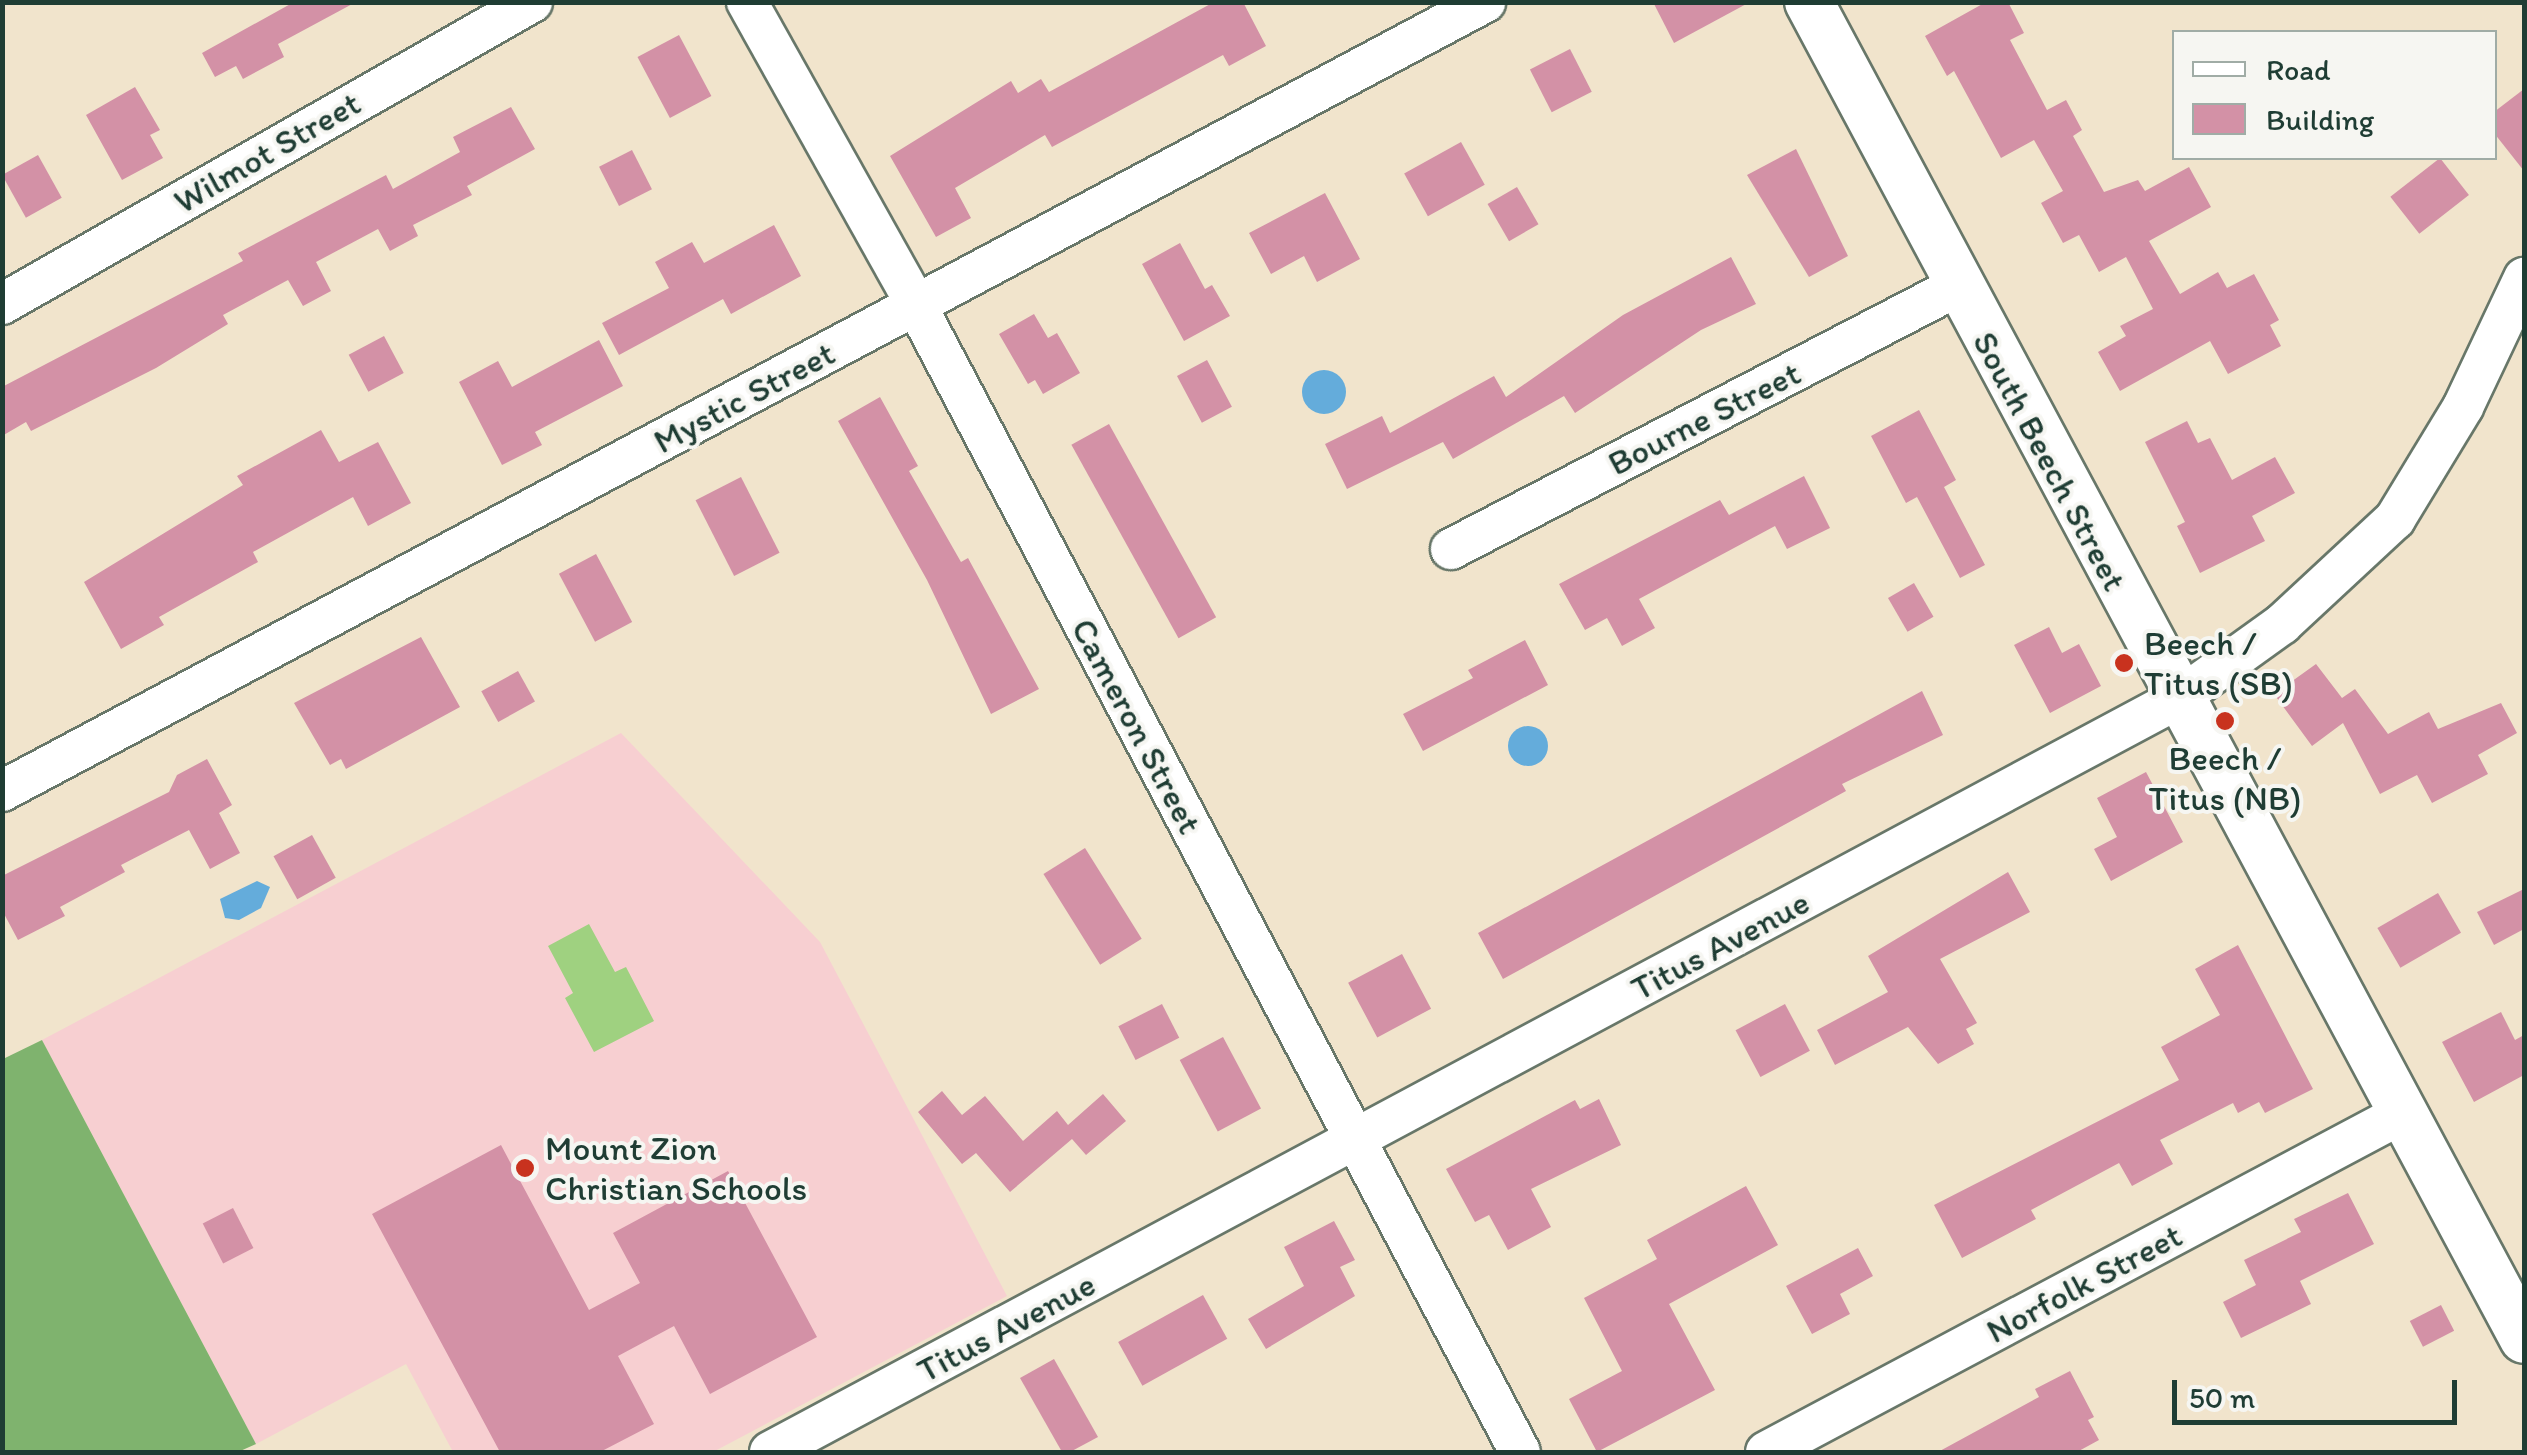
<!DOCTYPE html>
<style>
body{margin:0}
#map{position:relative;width:2527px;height:1455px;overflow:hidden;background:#f1e4cc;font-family:Itim,sans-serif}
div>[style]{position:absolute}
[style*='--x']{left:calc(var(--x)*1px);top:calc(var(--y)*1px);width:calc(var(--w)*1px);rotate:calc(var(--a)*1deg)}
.built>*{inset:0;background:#f7cfd1}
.green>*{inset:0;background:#9fd180}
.forest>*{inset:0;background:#7fb36e}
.water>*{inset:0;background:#64acdb}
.round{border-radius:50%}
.building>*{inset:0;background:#d391a6;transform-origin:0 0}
.roads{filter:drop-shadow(2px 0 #687769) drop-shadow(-2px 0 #687769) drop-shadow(0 2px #687769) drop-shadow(0 -2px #687769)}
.minor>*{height:40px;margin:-20px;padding:0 20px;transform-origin:20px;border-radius:20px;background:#fff}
.tertiary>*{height:48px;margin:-24px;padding:0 24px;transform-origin:24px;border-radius:24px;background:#fff}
.dots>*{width:28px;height:28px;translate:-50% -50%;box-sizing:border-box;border:5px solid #f6f6f2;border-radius:50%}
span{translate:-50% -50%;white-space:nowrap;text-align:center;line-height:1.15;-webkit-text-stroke:8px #f6f6f2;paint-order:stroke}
.street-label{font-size:35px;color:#1f3d34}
.poi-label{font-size:35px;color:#1f3d34}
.left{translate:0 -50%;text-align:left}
.frame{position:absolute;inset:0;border:5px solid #1f3d34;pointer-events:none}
.legend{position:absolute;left:2172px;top:30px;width:325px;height:130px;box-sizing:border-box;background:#f6f6f2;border:2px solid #a0aca6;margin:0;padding:12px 18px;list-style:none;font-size:30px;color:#1f3d34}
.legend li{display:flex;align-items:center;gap:20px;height:50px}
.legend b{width:50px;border:2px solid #a0aca6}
.scale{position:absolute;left:2172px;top:1380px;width:285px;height:45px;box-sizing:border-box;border:5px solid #1f3d34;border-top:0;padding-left:12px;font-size:30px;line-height:35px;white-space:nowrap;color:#1f3d34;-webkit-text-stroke:8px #f6f6f2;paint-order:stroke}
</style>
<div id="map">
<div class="built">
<i style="clip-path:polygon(621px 733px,820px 942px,1007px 1296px,713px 1452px,453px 1452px,406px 1364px,256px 1444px,42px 1040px)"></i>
</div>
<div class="green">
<i style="clip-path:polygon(589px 924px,615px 972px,626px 967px,654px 1021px,594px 1052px,565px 998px,573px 993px,548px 946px)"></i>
</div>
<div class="forest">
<i style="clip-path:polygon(42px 1040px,256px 1444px,238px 1452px,3px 1452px,3px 1059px)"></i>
</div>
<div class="water">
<i class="round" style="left:1302px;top:370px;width:44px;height:44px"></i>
<i class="round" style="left:1508px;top:726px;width:40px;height:40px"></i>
<i style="clip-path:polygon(257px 881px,270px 887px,261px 908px,239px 920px,225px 918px,220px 899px)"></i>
</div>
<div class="building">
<i style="clip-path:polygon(294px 2px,356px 2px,278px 44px,284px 57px,243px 79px,236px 66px,215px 77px,202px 53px)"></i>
<i style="clip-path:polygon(1214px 2px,1243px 2px,1266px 46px,1229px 66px,1223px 55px,1052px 147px,1045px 135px,955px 188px,971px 218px,936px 237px,890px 156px,1011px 81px,1018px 93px,1041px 79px,1049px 92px)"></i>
<i style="clip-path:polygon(1653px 2px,1750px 2px,1674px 43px)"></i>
<i style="clip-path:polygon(1986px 2px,2008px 2px,2024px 33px,2010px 40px,2047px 110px,2066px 100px,2082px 130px,2073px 136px,2104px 192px,2138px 180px,2145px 191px,2189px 167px,2211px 207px,2149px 241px,2180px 294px,2218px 272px,2227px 288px,2254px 274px,2279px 320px,2270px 325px,2281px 346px,2228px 374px,2210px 341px,2120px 391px,2098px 352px,2126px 336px,2120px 326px,2153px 309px,2126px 257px,2099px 272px,2079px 235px,2063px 243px,2041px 203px,2063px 191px,2034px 140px,2001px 158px,1954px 71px,1947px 76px,1925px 36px)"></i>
<i style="left:679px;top:35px;width:69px;height:47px;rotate:62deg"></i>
<i style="left:1570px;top:49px;width:48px;height:45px;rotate:63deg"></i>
<i style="clip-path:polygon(135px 87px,160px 130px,150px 135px,163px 158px,122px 180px,86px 115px)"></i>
<i style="clip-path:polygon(2524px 89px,2524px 171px,2494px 133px,2494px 112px)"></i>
<i style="clip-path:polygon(511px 107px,535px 149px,467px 186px,472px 195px,413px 225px,418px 236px,390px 251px,378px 229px,316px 262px,331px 291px,303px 306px,288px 280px,223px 315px,228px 324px,156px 368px,31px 431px,26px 422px,2px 436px,2px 387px,243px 261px,238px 253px,386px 175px,393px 189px,460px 152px,453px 137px)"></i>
<i style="left:1461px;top:142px;width:49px;height:65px;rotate:61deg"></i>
<i style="clip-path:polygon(1796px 149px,1848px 256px,1809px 277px,1747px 175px)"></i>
<i style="left:632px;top:150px;width:44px;height:37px;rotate:63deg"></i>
<i style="left:38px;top:155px;width:49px;height:41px;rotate:61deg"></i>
<i style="left:2440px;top:158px;width:47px;height:63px;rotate:52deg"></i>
<i style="left:1517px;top:187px;width:43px;height:34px;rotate:60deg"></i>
<i style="clip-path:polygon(1325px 193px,1360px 259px,1317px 282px,1304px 256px,1271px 274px,1249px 233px)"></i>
<i style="clip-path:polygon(774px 225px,801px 276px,731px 314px,723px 299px,619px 355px,602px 323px,669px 288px,655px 262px,692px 242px,704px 263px)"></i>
<i style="clip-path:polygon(1180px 243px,1205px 289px,1212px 285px,1230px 316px,1184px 341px,1142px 264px)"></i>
<i style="clip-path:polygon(1731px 257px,1756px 304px,1701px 330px,1575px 413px,1564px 396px,1453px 459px,1443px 442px,1347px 489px,1325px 444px,1382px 416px,1390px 433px,1494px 376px,1506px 397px,1623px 315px)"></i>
<i style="clip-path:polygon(1034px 314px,1048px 338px,1057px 333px,1080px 373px,1043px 394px,1035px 380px,1028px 384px,999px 334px)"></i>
<i style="left:384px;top:336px;width:42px;height:40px;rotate:62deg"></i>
<i style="clip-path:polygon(599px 340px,623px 386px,535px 432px,542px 445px,502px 465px,459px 382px,498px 361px,512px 387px)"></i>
<i style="left:1207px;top:360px;width:53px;height:34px;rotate:62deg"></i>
<i style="clip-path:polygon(880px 397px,918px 466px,909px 471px,961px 562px,968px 558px,1039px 689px,991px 714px,927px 580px,838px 421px)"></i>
<i style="clip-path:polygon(1919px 410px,1956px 480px,1944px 487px,1985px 565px,1960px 578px,1917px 497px,1906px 503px,1871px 436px)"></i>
<i style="clip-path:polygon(2187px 421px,2198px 443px,2210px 438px,2232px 480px,2275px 457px,2295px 493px,2252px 516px,2265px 541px,2200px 573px,2177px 526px,2185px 522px,2145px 442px)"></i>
<i style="left:1109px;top:424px;width:221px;height:43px;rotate:61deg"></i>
<i style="clip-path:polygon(321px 430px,339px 462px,378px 442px,411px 503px,368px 526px,353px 497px,253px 552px,258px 562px,159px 617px,164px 625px,121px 649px,84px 582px,243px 485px,237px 476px)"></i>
<i style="clip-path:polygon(1804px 476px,1830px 528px,1787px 549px,1775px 526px,1639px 599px,1655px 628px,1622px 646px,1607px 618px,1585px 630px,1559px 584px,1720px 500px,1729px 515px)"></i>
<i style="left:741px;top:477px;width:85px;height:51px;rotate:63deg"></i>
<i style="left:596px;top:554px;width:77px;height:42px;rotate:62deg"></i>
<i style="left:1914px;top:583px;width:39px;height:30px;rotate:60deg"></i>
<i style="clip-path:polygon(2049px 627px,2062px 653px,2079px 644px,2101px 686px,2050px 713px,2014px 645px)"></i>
<i style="clip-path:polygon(421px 637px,460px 707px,346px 769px,341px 759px,330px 765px,294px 703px)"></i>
<i style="clip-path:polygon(1525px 640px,1548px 685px,1423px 751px,1403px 714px,1473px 678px,1468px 670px)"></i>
<i style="clip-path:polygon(2316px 664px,2342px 698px,2355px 689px,2388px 734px,2429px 712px,2438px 729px,2501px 703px,2517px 733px,2478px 755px,2488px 774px,2432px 803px,2417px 775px,2380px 794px,2343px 723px,2312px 746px,2274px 694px)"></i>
<i style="left:518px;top:671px;width:35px;height:42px;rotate:61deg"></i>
<i style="clip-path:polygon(1922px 691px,1943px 735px,1842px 784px,1846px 791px,1503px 979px,1478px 933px)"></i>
<i style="clip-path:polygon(207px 759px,232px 805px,219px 813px,240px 853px,210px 869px,189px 830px,121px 865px,125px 872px,60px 907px,65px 916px,18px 940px,2px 910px,2px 876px,169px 792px,177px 775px)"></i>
<i style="clip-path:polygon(2146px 772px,2183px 842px,2111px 881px,2094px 849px,2117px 837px,2097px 798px)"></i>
<i style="left:312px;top:835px;width:49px;height:44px;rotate:61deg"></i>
<i style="left:1085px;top:848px;width:107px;height:49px;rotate:58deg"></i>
<i style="clip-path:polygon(2008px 872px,2030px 912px,1940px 959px,1977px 1023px,1966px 1029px,1974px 1044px,1938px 1064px,1908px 1027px,1835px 1065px,1817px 1030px,1888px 992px,1868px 956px)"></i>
<i style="clip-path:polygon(2524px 889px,2524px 929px,2494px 945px,2477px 912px)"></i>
<i style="left:2438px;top:893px;width:46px;height:70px;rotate:60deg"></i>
<i style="clip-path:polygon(2238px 945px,2313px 1089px,2265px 1113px,2259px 1102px,2238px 1113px,2233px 1103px,2160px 1140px,2173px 1164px,2132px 1186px,2119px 1163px,2031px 1210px,2036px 1219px,1962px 1258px,1934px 1205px,2179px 1080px,2161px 1047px,2220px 1015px,2195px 969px)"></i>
<i style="left:1402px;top:954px;width:62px;height:61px;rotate:62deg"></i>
<i style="left:1162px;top:1004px;width:38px;height:49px;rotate:63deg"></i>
<i style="left:1785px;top:1004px;width:53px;height:56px;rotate:62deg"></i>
<i style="clip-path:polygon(2501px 1012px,2515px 1040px,2524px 1035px,2524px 1075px,2474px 1102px,2442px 1042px)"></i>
<i style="left:1223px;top:1037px;width:81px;height:49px;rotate:62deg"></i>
<i style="clip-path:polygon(942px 1091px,962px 1115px,985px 1096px,1023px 1141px,1057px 1111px,1068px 1125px,1103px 1094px,1126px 1121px,1086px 1155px,1072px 1139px,1010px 1192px,976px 1153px,962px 1164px,918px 1112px)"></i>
<i style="clip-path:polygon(1599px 1099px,1621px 1145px,1531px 1189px,1551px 1227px,1508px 1250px,1489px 1215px,1475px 1222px,1446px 1169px,1575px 1100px,1580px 1109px)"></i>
<i style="clip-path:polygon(501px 1145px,589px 1310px,640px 1283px,613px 1233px,728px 1171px,817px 1337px,710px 1394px,674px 1326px,618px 1356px,654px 1424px,600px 1452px,500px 1452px,372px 1214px)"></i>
<i style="clip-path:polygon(1746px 1186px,1778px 1245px,1669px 1304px,1715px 1390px,1597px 1452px,1569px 1399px,1622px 1371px,1584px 1298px,1657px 1259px,1647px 1240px)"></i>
<i style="clip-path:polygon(2348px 1193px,2374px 1244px,2300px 1281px,2311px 1304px,2241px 1338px,2223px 1302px,2256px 1285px,2244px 1260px,2301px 1232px,2294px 1219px)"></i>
<i style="left:233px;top:1208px;width:45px;height:34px;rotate:63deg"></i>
<i style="clip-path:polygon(1334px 1221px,1355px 1260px,1340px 1267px,1355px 1296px,1266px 1349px,1248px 1319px,1304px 1286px,1284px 1247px)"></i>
<i style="clip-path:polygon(1858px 1248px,1873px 1276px,1840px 1294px,1850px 1314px,1812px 1334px,1786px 1286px)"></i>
<i style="left:1203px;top:1295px;width:50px;height:97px;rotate:61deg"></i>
<i style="left:2441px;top:1305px;width:29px;height:35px;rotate:63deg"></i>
<i style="clip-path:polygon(1054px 1359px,1098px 1437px,1070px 1452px,1062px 1452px,1020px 1378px)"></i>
<i style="clip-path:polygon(2070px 1371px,2094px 1417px,2088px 1420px,2099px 1440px,2077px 1452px,1938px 1452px,2039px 1397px,2035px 1389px)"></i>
</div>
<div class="roads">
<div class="minor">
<i style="--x:747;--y:2;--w:347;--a:60.8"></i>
<i style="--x:916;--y:305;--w:1296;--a:62.23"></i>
<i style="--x:2;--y:304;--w:610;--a:-29.67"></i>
<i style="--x:1451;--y:549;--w:569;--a:-27.42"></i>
<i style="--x:2;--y:791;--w:1680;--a:-28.01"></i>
<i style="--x:770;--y:1452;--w:1598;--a:-28.15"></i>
<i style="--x:2179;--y:698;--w:127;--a:-35.7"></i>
<i style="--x:2282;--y:624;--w:154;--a:-42.9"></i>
<i style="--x:2395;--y:519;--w:131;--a:-58.7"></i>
<i style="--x:2463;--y:407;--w:143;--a:-64.7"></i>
<i style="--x:1766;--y:1452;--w:722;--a:-28.02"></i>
</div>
<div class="tertiary">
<i style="--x:1809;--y:2;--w:1516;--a:61.86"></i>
</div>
</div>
<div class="dots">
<i style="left:2124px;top:663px;background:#c8321e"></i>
<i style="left:2225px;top:721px;background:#c8321e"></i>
<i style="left:525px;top:1168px;background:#c8321e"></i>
</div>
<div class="street-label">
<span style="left:267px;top:152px;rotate:-30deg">Wilmot Street</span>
<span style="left:744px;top:397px;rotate:-28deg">Mystic Street</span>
<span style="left:1704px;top:418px;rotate:-27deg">Bourne Street</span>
<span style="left:2050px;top:461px;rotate:62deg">South Beech Street</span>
<span style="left:1137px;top:726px;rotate:62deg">Cameron Street</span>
<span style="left:1720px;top:945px;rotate:-28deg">Titus Avenue</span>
<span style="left:2084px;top:1283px;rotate:-28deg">Norfolk Street</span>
<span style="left:1006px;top:1327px;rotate:-28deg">Titus Avenue</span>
</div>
<div class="poi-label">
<span class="left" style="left:2144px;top:663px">Beech /<br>Titus (SB)</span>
<span style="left:2225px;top:778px">Beech /<br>Titus (NB)</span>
<span class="left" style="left:545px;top:1168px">Mount Zion<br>Christian Schools</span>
</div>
<div class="frame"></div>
<ul class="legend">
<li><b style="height:12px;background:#fff"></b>Road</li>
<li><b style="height:28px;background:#d391a6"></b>Building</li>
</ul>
<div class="scale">50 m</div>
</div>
